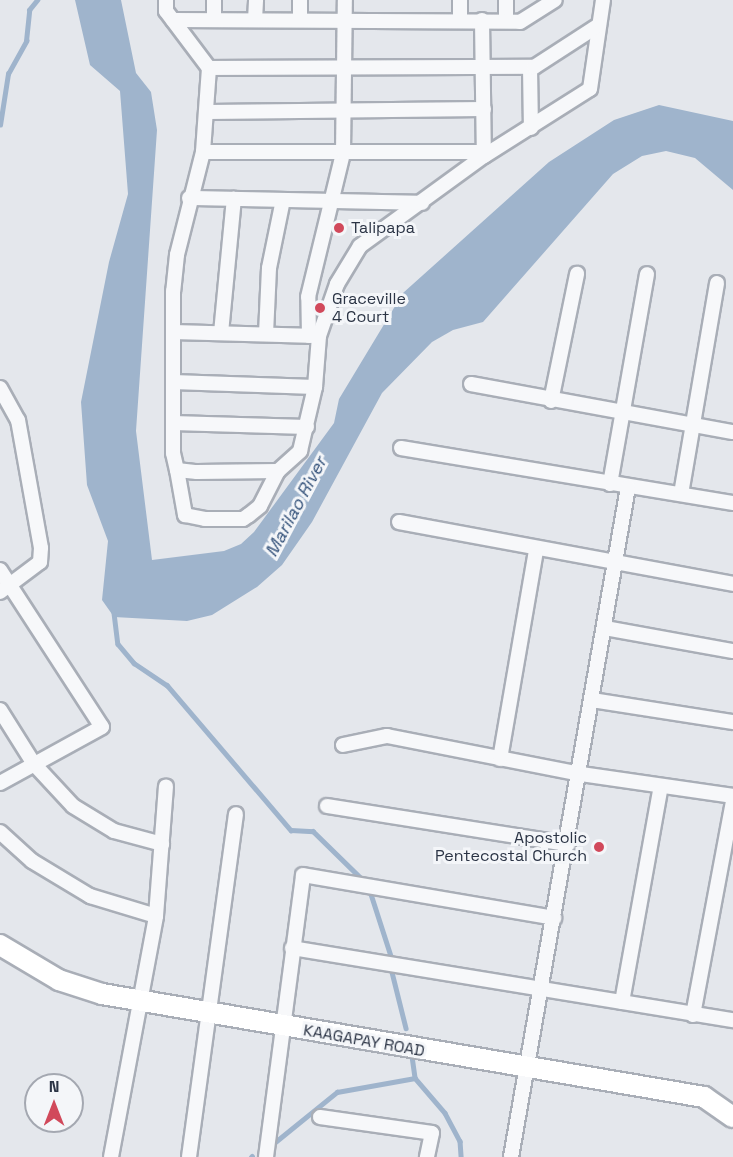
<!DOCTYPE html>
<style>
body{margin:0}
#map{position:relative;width:733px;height:1157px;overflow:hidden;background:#e4e7ec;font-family:"Space Grotesk",sans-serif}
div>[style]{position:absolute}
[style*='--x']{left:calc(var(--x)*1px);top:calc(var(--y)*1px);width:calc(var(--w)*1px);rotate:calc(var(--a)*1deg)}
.water>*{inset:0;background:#9fb4cc}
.stream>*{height:4.5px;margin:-2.25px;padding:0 2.25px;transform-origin:2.25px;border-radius:2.25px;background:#9fb4cc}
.roads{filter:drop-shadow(2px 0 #a9aeb7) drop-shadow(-2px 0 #a9aeb7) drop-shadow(0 2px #a9aeb7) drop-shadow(0 -2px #a9aeb7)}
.street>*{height:14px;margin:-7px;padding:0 7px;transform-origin:7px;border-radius:7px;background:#f7f8fa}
.secondary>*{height:20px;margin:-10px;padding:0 10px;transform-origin:10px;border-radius:10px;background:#fff}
.dots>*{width:16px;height:16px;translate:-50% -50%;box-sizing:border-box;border:3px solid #f4f6f9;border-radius:50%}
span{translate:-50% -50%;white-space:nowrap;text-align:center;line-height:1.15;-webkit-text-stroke:6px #f4f6f9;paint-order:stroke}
.poi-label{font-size:16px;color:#2b3445}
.left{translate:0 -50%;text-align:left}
.right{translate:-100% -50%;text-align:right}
.street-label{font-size:16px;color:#2b3445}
.water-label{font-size:18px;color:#34527a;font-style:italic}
.north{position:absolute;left:24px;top:1073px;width:60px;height:60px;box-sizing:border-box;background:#f4f6f9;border:2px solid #a4a8b1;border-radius:50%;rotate:0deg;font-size:16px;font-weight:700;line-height:24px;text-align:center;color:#2b3445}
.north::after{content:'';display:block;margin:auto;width:21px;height:27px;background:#d1495b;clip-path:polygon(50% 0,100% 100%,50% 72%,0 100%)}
</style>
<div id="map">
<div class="water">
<i style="clip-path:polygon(75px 0,121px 0,136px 73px,151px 92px,157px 130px,136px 431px,152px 560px,224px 551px,241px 544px,254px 532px,334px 423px,339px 399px,403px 293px,549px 162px,614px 120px,659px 105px,733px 121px,733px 190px,695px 158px,666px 151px,642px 156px,613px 174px,483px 322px,453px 330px,432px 342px,382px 393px,312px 522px,282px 565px,257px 587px,212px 615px,187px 621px,114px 617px,102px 600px,108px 541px,87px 485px,81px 402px,109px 262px,128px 194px,120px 91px,90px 65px)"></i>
</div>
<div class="stream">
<i style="--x:0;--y:125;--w:52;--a:-81.1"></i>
<i style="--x:8;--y:74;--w:38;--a:-61"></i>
<i style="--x:26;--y:41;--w:31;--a:-84"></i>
<i style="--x:29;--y:10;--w:13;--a:-51"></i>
<i style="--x:114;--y:613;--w:31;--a:83"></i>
<i style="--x:118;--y:644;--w:25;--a:50"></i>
<i style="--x:134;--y:663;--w:40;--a:34"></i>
<i style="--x:167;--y:685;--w:191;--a:49.5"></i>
<i style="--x:291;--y:830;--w:22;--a:3"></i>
<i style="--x:313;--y:831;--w:73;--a:44.4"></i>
<i style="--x:370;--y:891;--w:68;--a:72.1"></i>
<i style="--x:391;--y:968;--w:62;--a:76"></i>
<i style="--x:412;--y:1056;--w:22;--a:82"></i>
<i style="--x:415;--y:1078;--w:46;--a:49.4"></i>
<i style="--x:445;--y:1113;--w:32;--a:62"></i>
<i style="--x:460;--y:1141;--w:16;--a:86"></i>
<i style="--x:274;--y:1143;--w:81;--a:-39"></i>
<i style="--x:337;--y:1092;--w:79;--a:-10.2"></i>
<i style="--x:251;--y:1157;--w:1;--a:-45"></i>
</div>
<div class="roads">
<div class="street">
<i style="--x:166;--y:0;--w:11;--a:90"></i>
<i style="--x:166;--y:11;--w:71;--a:53"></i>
<i style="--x:209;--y:68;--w:84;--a:94.1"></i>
<i style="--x:203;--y:152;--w:106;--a:104.2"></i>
<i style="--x:177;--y:255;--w:36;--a:96"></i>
<i style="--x:173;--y:291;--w:162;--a:90"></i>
<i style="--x:173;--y:453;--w:17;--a:77"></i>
<i style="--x:177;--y:470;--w:20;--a:6"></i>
<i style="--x:197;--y:472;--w:81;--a:-0.7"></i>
<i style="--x:278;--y:471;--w:30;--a:-42"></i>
<i style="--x:300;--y:451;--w:66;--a:-76.8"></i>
<i style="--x:315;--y:387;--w:51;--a:-85.5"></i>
<i style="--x:319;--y:336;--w:55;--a:-70.9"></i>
<i style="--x:337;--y:284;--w:44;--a:-58.8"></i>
<i style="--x:360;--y:246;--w:153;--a:-36"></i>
<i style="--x:484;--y:156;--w:125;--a:-32.3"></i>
<i style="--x:590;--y:89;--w:90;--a:-81.7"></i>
<i style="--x:506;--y:0;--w:21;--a:90"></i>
<i style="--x:173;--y:20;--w:347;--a:0.3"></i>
<i style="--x:520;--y:22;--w:41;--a:-32.2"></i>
<i style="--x:214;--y:20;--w:20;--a:-90"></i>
<i style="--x:255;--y:20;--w:20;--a:-87"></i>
<i style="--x:300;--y:20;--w:20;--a:-90"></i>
<i style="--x:460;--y:20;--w:20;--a:-90"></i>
<i style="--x:482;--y:20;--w:136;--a:89.2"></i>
<i style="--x:530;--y:67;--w:61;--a:89.1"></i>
<i style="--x:209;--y:68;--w:325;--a:-0.2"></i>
<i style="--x:534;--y:67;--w:77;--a:-32.9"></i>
<i style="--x:208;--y:112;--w:276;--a:-0.6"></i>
<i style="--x:203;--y:152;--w:281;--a:0"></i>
<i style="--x:189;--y:198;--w:233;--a:1.2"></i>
<i style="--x:173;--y:332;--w:144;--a:1.6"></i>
<i style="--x:221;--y:333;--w:135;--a:-84.5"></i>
<i style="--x:266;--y:334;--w:66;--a:-87.4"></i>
<i style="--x:269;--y:268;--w:69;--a:-78.4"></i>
<i style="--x:309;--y:336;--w:39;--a:-91"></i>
<i style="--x:308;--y:297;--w:148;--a:-76.3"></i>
<i style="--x:343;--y:153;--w:153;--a:-89.3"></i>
<i style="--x:173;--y:382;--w:142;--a:2"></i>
<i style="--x:471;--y:384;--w:266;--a:10.4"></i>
<i style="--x:0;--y:388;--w:37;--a:61"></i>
<i style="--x:18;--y:420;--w:130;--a:79.8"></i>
<i style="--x:41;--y:548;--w:14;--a:94"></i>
<i style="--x:40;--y:562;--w:50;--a:143.1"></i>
<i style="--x:551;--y:401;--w:130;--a:-78.4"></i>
<i style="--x:173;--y:423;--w:134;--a:1.7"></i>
<i style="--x:401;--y:448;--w:337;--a:9.4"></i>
<i style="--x:177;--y:470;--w:46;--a:79.9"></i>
<i style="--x:185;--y:515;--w:20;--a:11"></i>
<i style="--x:205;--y:519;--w:38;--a:0"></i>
<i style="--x:243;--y:519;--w:7;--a:-34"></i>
<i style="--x:249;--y:515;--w:14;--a:-39"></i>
<i style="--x:260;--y:506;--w:39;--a:-63"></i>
<i style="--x:610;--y:484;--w:213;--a:-80"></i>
<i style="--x:681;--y:494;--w:214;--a:-80.3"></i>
<i style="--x:399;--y:522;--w:340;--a:10.5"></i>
<i style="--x:0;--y:570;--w:187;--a:57"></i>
<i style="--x:102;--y:727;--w:116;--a:151.2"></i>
<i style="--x:605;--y:628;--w:130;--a:10.2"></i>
<i style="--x:592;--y:700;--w:143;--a:8.9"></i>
<i style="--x:0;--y:710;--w:64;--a:57.8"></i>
<i style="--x:34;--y:764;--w:57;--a:47.1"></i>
<i style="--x:73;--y:806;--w:48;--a:31.4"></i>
<i style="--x:114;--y:831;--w:50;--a:15.2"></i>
<i style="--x:343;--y:745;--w:45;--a:-11.6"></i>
<i style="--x:387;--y:736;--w:198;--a:11.1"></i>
<i style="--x:581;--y:774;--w:154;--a:8.2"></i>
<i style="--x:500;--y:759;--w:212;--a:-80.2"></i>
<i style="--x:327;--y:806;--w:244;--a:9"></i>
<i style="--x:0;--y:832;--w:43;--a:42.2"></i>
<i style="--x:32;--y:861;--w:68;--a:31.1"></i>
<i style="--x:90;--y:896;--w:69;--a:16.9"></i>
<i style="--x:292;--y:948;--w:447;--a:9.3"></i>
<i style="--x:622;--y:1002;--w:219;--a:-79.8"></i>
<i style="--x:693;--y:1015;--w:218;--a:-79.4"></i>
<i style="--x:320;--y:1117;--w:113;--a:8.1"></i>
<i style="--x:432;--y:1133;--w:25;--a:102"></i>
<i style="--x:111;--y:1157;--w:245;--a:-79.4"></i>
<i style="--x:156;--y:916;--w:130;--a:-85.6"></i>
<i style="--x:189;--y:1157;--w:346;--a:-82.2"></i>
<i style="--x:266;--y:1157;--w:284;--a:-82.5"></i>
<i style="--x:303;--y:875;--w:255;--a:9.7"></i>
<i style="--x:511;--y:1157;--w:680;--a:-80.09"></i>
</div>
<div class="secondary">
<i style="--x:0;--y:945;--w:69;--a:30.7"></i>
<i style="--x:59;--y:980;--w:45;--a:18"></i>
<i style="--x:102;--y:994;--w:611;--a:9.71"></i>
<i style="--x:704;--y:1097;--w:35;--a:35"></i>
</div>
</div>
<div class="dots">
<i style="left:339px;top:228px;background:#d1495b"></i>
<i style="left:320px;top:308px;background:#d1495b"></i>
<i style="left:599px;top:847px;background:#d1495b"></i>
</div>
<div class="poi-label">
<span class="left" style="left:351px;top:228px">Talipapa</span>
<span class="left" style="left:332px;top:308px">Graceville<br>4 Court</span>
<span class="right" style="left:587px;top:847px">Apostolic<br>Pentecostal Church</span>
</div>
<div class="street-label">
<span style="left:364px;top:1041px;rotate:10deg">KAAGAPAY ROAD</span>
</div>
<div class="water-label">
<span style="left:296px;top:507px;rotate:-62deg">Marilao River</span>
</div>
<div class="north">N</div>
</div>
